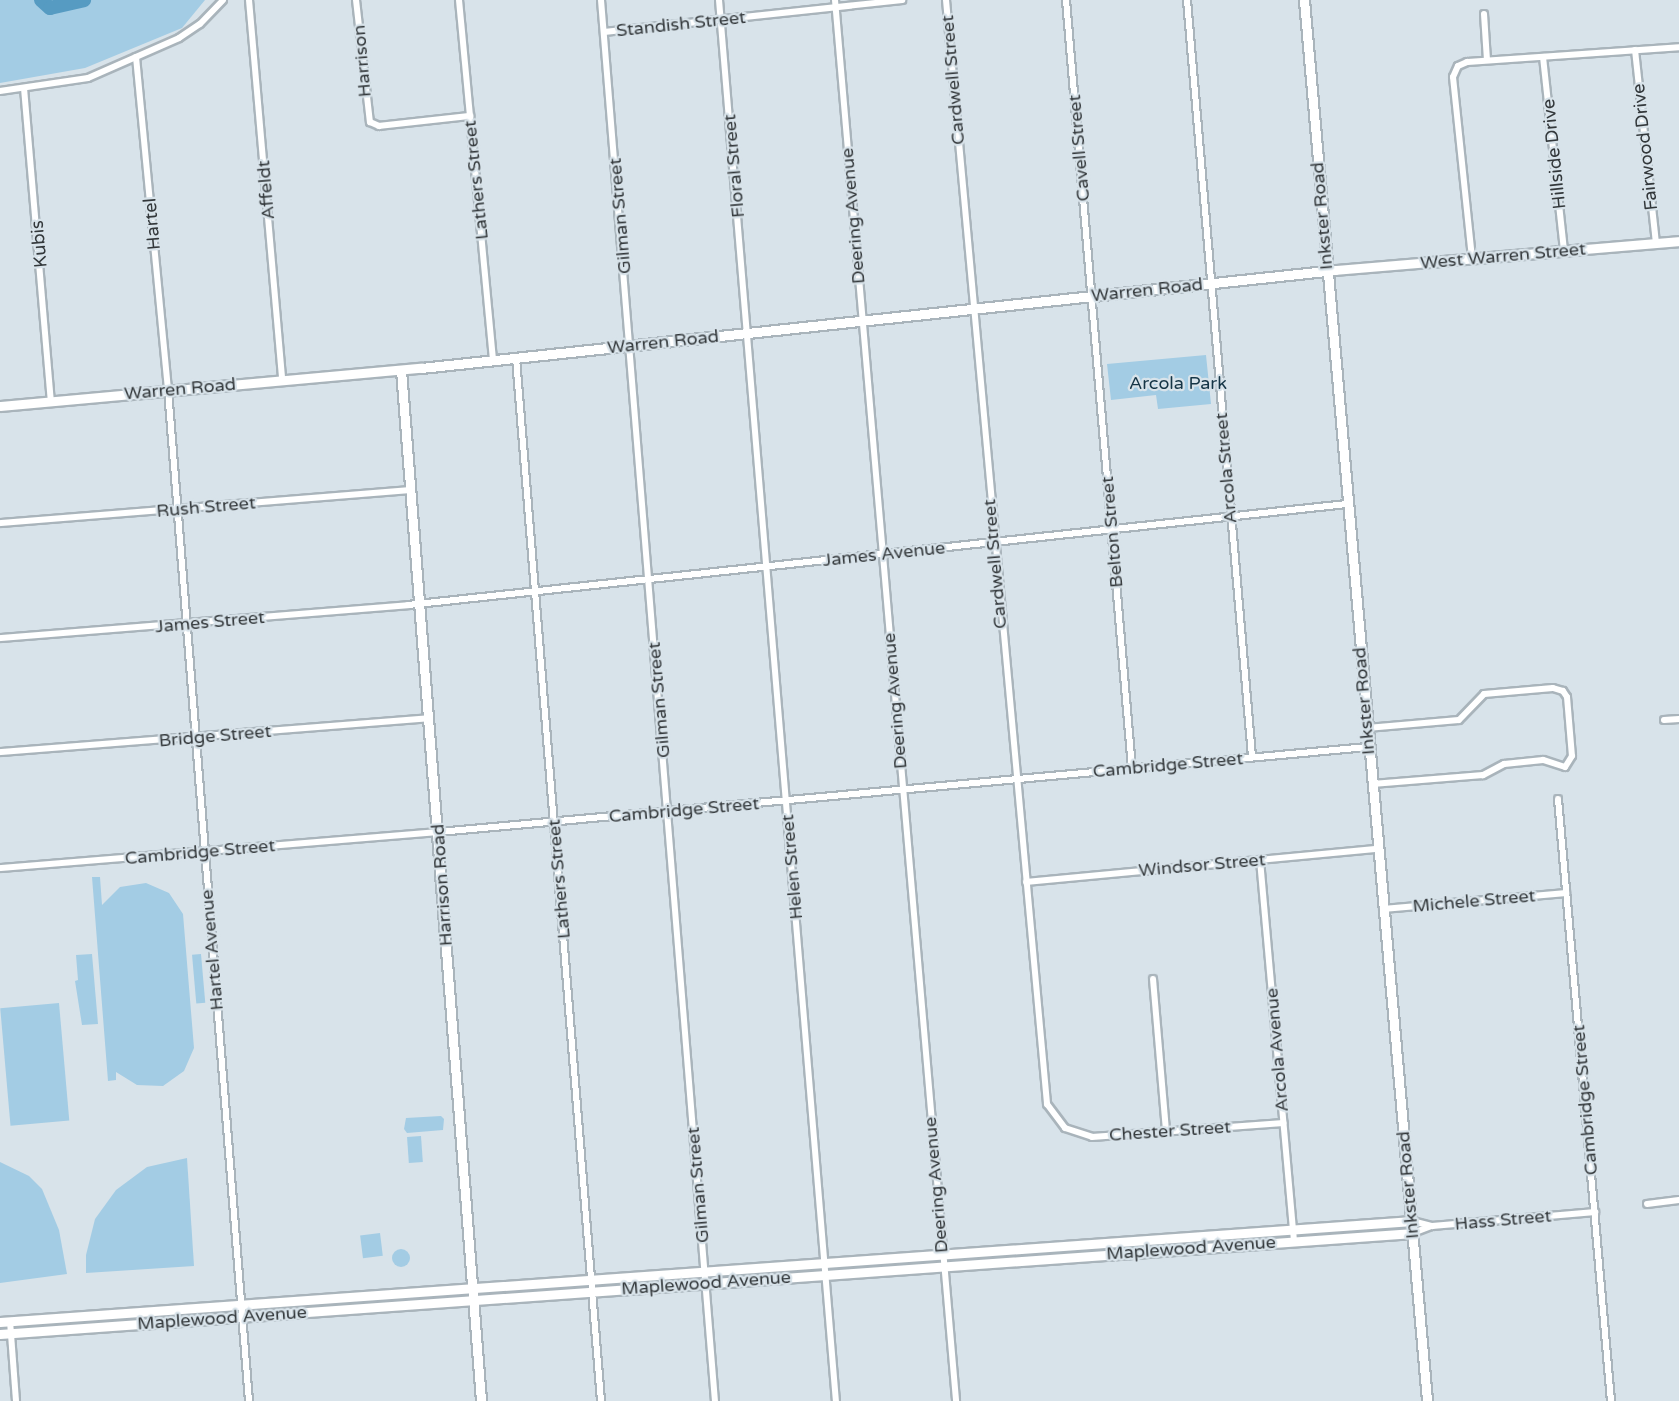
<!DOCTYPE html>
<style>
body{margin:0}
#map{position:relative;width:1679px;height:1401px;overflow:hidden;background:#d8e3ea;font-family:"Varela Round",sans-serif}
div>[style]{position:absolute}
[style*='--x']{left:calc(var(--x)*1px);top:calc(var(--y)*1px);width:calc(var(--w)*1px);rotate:calc(var(--a)*1deg)}
.green>*{inset:0;background:#a3cce4;transform-origin:0 0}
.round{border-radius:50%}
.river>*{height:14px;margin:-7px;padding:0 7px;transform-origin:7px;border-radius:7px;background:#569bc2}
.roads{filter:drop-shadow(2px 0 #a9b4bb) drop-shadow(-2px 0 #a9b4bb) drop-shadow(0 2px #a9b4bb) drop-shadow(0 -2px #a9b4bb)}
.street>*{height:6px;margin:-3px;padding:0 3px;transform-origin:3px;border-radius:3px;background:#fff}
.secondary>*{height:9px;margin:-4.5px;padding:0 4.5px;transform-origin:4.5px;border-radius:4.5px;background:#fff}
span{translate:-50% -50%;white-space:nowrap;text-align:center;line-height:1.15;-webkit-text-stroke:4.5px #d8e3ea;paint-order:stroke}
.street-label{font-size:18px;color:#33383b}
.park-label{font-size:18px;color:#153546}
</style>
<div id="map">
<div class="green">
<i style="clip-path:polygon(0 0,205px 0,182px 28px,85px 68px,0 83px)"></i>
<i style="clip-path:polygon(1206px 355px,1211px 404px,1158px 409px,1156px 395px,1111px 400px,1107px 364px)"></i>
<i style="clip-path:polygon(92px 877px,100px 877px,102px 905px,120px 887px,146px 883px,169px 893px,183px 914px,194px 1048px,184px 1071px,163px 1086px,137px 1085px,116px 1072px,116px 1080px,108px 1081px)"></i>
<i style="clip-path:polygon(92px 954px,98px 1024px,82px 1025px,75px 981px,78px 980px,76px 955px)"></i>
<i style="left:201px;top:954px;width:49px;height:9px;rotate:85deg"></i>
<i style="left:59px;top:1003px;width:118px;height:59px;rotate:85deg"></i>
<i style="clip-path:polygon(441px 1116px,444px 1119px,443px 1130px,407px 1133px,404px 1129px,406px 1118px)"></i>
<i style="left:421px;top:1136px;width:26px;height:14px;rotate:86deg"></i>
<i style="clip-path:polygon(187px 1158px,194px 1266px,86px 1273px,86px 1255px,95px 1219px,116px 1190px,147px 1167px)"></i>
<i style="clip-path:polygon(0 1162px,29px 1176px,42px 1189px,59px 1230px,67px 1274px,0 1283px)"></i>
<i style="left:380px;top:1233px;width:23px;height:20px;rotate:83deg"></i>
<i class="round" style="left:392px;top:1249px;width:18px;height:18px"></i>
</div>
<div class="river">
<i style="--x:41;--y:0;--w:12;--a:42"></i>
<i style="--x:50;--y:8;--w:35;--a:-13"></i>
</div>
<div class="roads">
<div class="street">
<i style="--x:249;--y:0;--w:381;--a:85"></i>
<i style="--x:356;--y:0;--w:123;--a:83.5"></i>
<i style="--x:370;--y:122;--w:10;--a:24"></i>
<i style="--x:379;--y:126;--w:92;--a:-6.3"></i>
<i style="--x:459;--y:0;--w:362;--a:84.6"></i>
<i style="--x:601;--y:0;--w:1406;--a:85.35"></i>
<i style="--x:719;--y:0;--w:1406;--a:85.23"></i>
<i style="--x:835;--y:0;--w:1406;--a:85.06"></i>
<i style="--x:946;--y:0;--w:1109;--a:84.77"></i>
<i style="--x:1047;--y:1104;--w:30;--a:53"></i>
<i style="--x:1065;--y:1128;--w:28;--a:18"></i>
<i style="--x:1092;--y:1137;--w:192;--a:-4.2"></i>
<i style="--x:1066;--y:0;--w:772;--a:85.09"></i>
<i style="--x:1187;--y:0;--w:760;--a:85.09"></i>
<i style="--x:1484;--y:14;--w:46;--a:86.3"></i>
<i style="--x:604;--y:32;--w:300;--a:-6.1"></i>
<i style="--x:1635;--y:50;--w:194;--a:83.8"></i>
<i style="--x:136;--y:57;--w:335;--a:84.5"></i>
<i style="--x:168;--y:390;--w:1014;--a:85.42"></i>
<i style="--x:1543;--y:57;--w:195;--a:83.8"></i>
<i style="--x:24;--y:88;--w:315;--a:85.1"></i>
<i style="--x:0;--y:91;--w:89;--a:-8.4"></i>
<i style="--x:88;--y:78;--w:99;--a:-23.7"></i>
<i style="--x:179;--y:38;--w:25;--a:-34"></i>
<i style="--x:200;--y:24;--w:33;--a:-46"></i>
<i style="--x:1472;--y:258;--w:182;--a:-96"></i>
<i style="--x:1453;--y:77;--w:12;--a:-66"></i>
<i style="--x:1458;--y:66;--w:10;--a:-24"></i>
<i style="--x:1467;--y:62;--w:213;--a:-4"></i>
<i style="--x:516;--y:358;--w:1046;--a:85.34"></i>
<i style="--x:0;--y:523;--w:412;--a:-4.6"></i>
<i style="--x:0;--y:638;--w:409;--a:-4.6"></i>
<i style="--x:408;--y:605;--w:944;--a:-6.14"></i>
<i style="--x:1664;--y:720;--w:15;--a:-4"></i>
<i style="--x:1367;--y:728;--w:92;--a:-5"></i>
<i style="--x:1459;--y:720;--w:36;--a:-46"></i>
<i style="--x:1484;--y:694;--w:69;--a:-5"></i>
<i style="--x:1553;--y:688;--w:10;--a:17"></i>
<i style="--x:1563;--y:691;--w:7;--a:56"></i>
<i style="--x:1567;--y:697;--w:59;--a:85.2"></i>
<i style="--x:1572;--y:756;--w:13;--a:122"></i>
<i style="--x:1565;--y:767;--w:23;--a:-162"></i>
<i style="--x:1543;--y:760;--w:39;--a:174"></i>
<i style="--x:1504;--y:764;--w:24;--a:152"></i>
<i style="--x:1483;--y:775;--w:111;--a:175.4"></i>
<i style="--x:0;--y:752;--w:430;--a:-4.5"></i>
<i style="--x:1558;--y:799;--w:604;--a:84.97"></i>
<i style="--x:1260;--y:860;--w:383;--a:84.9"></i>
<i style="--x:0;--y:868;--w:440;--a:-4.7"></i>
<i style="--x:439;--y:832;--w:933;--a:-5.23"></i>
<i style="--x:1026;--y:882;--w:353;--a:-5.4"></i>
<i style="--x:1383;--y:909;--w:184;--a:-5"></i>
<i style="--x:1153;--y:979;--w:153;--a:85.1"></i>
<i style="--x:1647;--y:1204;--w:32;--a:-7"></i>
<i style="--x:1412;--y:1221;--w:21;--a:14"></i>
<i style="--x:1432;--y:1226;--w:164;--a:-4.9"></i>
<i style="--x:1413;--y:1233;--w:19;--a:-21"></i>
<i style="--x:10;--y:1321;--w:80;--a:85.7"></i>
</div>
<div class="secondary">
<i style="--x:1304;--y:0;--w:1406;--a:84.98"></i>
<i style="--x:401;--y:370;--w:1034;--a:85.56"></i>
<i style="--x:0;--y:406;--w:423;--a:-5.2"></i>
<i style="--x:421;--y:368;--w:919;--a:-6.12"></i>
<i style="--x:1335;--y:270;--w:345;--a:-4.8"></i>
<i style="--x:0;--y:1322;--w:1416;--a:-4.09"></i>
<i style="--x:0;--y:1334;--w:1417;--a:-4.09"></i>
</div>
</div>
<div class="street-label">
<span style="left:681px;top:24px;rotate:-6deg">Standish Street</span>
<span style="left:362px;top:61px;rotate:-95deg">Harrison</span>
<span style="left:953px;top:80px;rotate:-95deg">Cardwell Street</span>
<span style="left:1645px;top:147px;rotate:-96deg">Fairwood Drive</span>
<span style="left:1079px;top:148px;rotate:-95deg">Cavell Street</span>
<span style="left:1554px;top:154px;rotate:-96deg">Hillside Drive</span>
<span style="left:734px;top:166px;rotate:-95deg">Floral Street</span>
<span style="left:476px;top:180px;rotate:-96deg">Lathers Street</span>
<span style="left:266px;top:190px;rotate:-95deg">Affeldt</span>
<span style="left:620px;top:216px;rotate:-95deg">Gilman Street</span>
<span style="left:853px;top:216px;rotate:-95deg">Deering Avenue</span>
<span style="left:1322px;top:216px;rotate:-95deg">Inkster Road</span>
<span style="left:152px;top:224px;rotate:-95deg">Hartel</span>
<span style="left:39px;top:244px;rotate:-95deg">Kubis</span>
<span style="left:1503px;top:256px;rotate:-5deg">West Warren Street</span>
<span style="left:1147px;top:290px;rotate:-6deg">Warren Road</span>
<span style="left:663px;top:342px;rotate:-6deg">Warren Road</span>
<span style="left:180px;top:389px;rotate:-5deg">Warren Road</span>
<span style="left:1226px;top:468px;rotate:-95deg">Arcola Street</span>
<span style="left:206px;top:507px;rotate:-5deg">Rush Street</span>
<span style="left:1112px;top:532px;rotate:-95deg">Belton Street</span>
<span style="left:884px;top:554px;rotate:-6deg">James Avenue</span>
<span style="left:995px;top:564px;rotate:-95deg">Cardwell Street</span>
<span style="left:210px;top:622px;rotate:-5deg">James Street</span>
<span style="left:659px;top:700px;rotate:-95deg">Gilman Street</span>
<span style="left:895px;top:701px;rotate:-95deg">Deering Avenue</span>
<span style="left:1364px;top:701px;rotate:-95deg">Inkster Road</span>
<span style="left:215px;top:736px;rotate:-5deg">Bridge Street</span>
<span style="left:1168px;top:765px;rotate:-5deg">Cambridge Street</span>
<span style="left:684px;top:810px;rotate:-5deg">Cambridge Street</span>
<span style="left:200px;top:852px;rotate:-5deg">Cambridge Street</span>
<span style="left:1202px;top:865px;rotate:-5deg">Windsor Street</span>
<span style="left:792px;top:867px;rotate:-95deg">Helen Street</span>
<span style="left:559px;top:879px;rotate:-95deg">Lathers Street</span>
<span style="left:442px;top:885px;rotate:-94deg">Harrison Road</span>
<span style="left:1474px;top:901px;rotate:-5deg">Michele Street</span>
<span style="left:212px;top:950px;rotate:-95deg">Hartel Avenue</span>
<span style="left:1277px;top:1050px;rotate:-95deg">Arcola Avenue</span>
<span style="left:1585px;top:1100px;rotate:-95deg">Cambridge Street</span>
<span style="left:1170px;top:1131px;rotate:-4deg">Chester Street</span>
<span style="left:698px;top:1185px;rotate:-95deg">Gilman Street</span>
<span style="left:936px;top:1185px;rotate:-95deg">Deering Avenue</span>
<span style="left:1408px;top:1185px;rotate:-95deg">Inkster Road</span>
<span style="left:1503px;top:1220px;rotate:-5deg">Hass Street</span>
<span style="left:1191px;top:1248px;rotate:-4deg">Maplewood Avenue</span>
<span style="left:706px;top:1283px;rotate:-4deg">Maplewood Avenue</span>
<span style="left:222px;top:1318px;rotate:-4deg">Maplewood Avenue</span>
</div>
<div class="park-label">
<span style="left:1178px;top:383px">Arcola Park</span>
</div>
</div>
